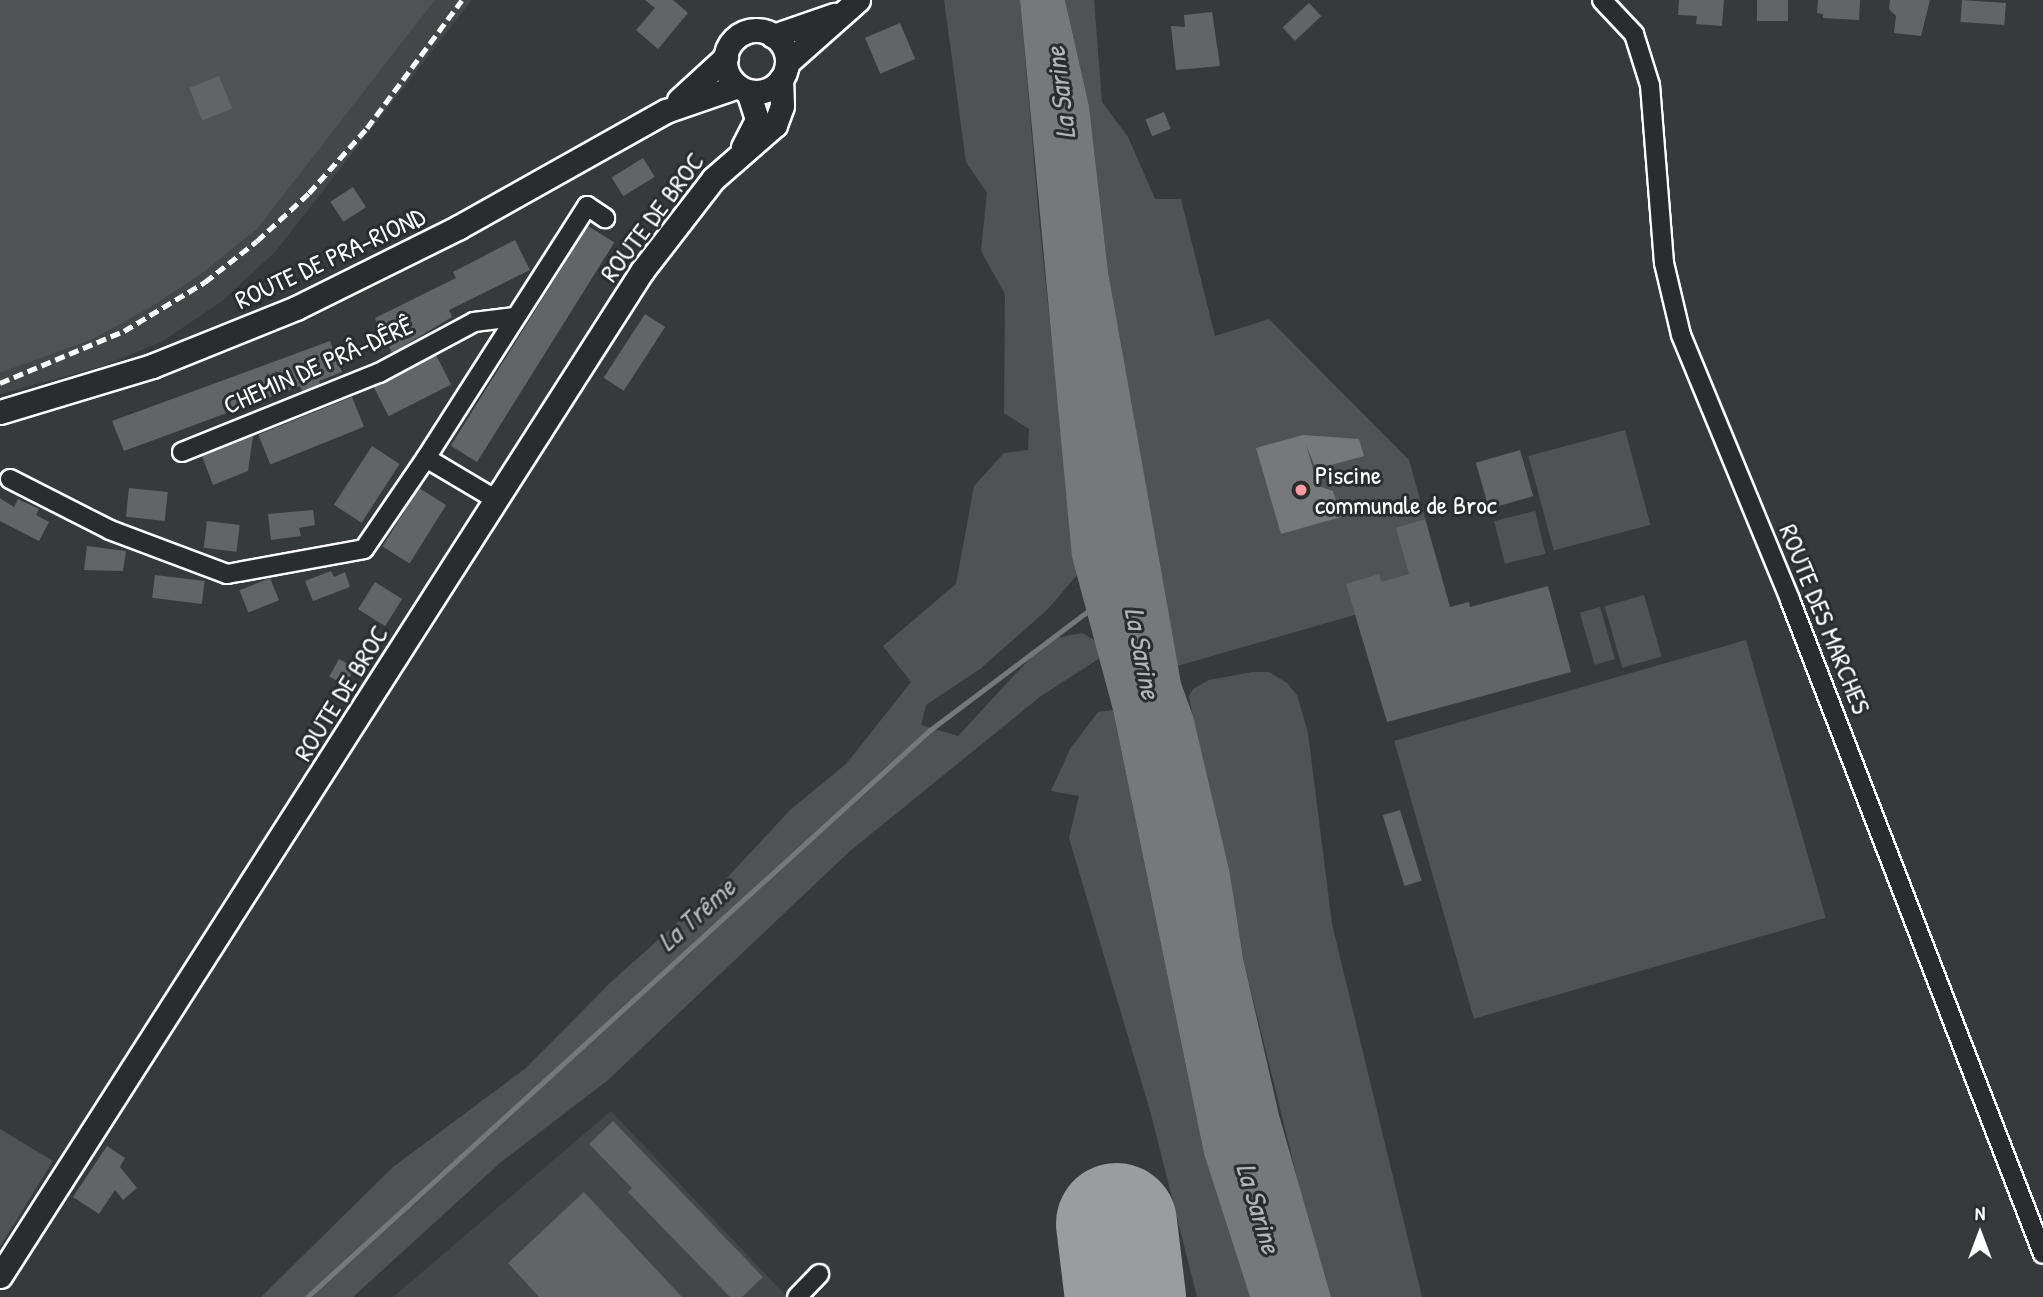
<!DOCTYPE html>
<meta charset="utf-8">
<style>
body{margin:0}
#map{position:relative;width:2043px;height:1297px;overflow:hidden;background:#373a3b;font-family:"Patrick Hand",sans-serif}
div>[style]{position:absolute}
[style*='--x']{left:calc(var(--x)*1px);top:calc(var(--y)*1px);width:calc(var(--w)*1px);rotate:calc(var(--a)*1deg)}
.built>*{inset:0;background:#444748}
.green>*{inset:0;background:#505354;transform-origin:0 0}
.water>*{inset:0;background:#767879}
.stream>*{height:5px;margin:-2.5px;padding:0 2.5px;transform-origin:2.5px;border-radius:2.5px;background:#767879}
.runway>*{height:121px;margin:-60.5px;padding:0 60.5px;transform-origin:60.5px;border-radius:60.5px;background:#9b9c9d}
.building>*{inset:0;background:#636465;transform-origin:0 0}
.roads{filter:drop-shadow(2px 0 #fff) drop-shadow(-2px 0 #fff) drop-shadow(0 2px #fff) drop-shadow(0 -2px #fff)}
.minor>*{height:18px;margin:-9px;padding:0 9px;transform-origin:9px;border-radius:9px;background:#2a2d2e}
.major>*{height:23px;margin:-11.5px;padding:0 11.5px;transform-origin:11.5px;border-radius:11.5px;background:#2a2d2e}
.major>.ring{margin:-11.5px;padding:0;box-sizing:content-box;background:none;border:23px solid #2a2d2e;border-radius:50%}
.rail>*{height:5px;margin-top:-2.5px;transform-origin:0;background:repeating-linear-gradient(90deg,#fff 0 10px,transparent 0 15px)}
.dots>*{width:19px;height:19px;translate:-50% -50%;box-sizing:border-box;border:4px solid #2a2d2e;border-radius:50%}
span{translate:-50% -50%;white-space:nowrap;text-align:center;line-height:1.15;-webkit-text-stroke:6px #2a2d2e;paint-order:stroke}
.street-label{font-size:26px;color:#fff}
.poi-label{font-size:26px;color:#fff}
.left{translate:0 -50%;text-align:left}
.water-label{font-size:28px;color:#b4b5b5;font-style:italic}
.north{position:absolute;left:1945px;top:1199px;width:70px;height:70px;-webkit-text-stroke:5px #2a2d2e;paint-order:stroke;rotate:0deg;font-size:19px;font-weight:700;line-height:28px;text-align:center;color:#fff}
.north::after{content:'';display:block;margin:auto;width:24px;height:32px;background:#fff;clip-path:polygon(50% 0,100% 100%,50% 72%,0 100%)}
</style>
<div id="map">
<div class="built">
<i style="clip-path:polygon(435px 0,472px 0,275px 252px,222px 301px,163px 341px,103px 366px,0 394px,0 373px,93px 339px,151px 307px,204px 272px,257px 229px)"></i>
<i style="clip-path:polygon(611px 1111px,787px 1297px,393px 1297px)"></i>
</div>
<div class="green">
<i style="clip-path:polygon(0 0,435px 0,257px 229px,204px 272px,151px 307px,93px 339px,0 373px)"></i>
<i style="clip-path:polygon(944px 0,1020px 0,1040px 230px,1077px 575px,1048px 609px,980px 669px,926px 705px,921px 725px,958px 736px,1047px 640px,1082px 633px,1096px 641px,1100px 658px,1041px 696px,850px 851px,608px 1080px,501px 1162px,353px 1297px,261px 1297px,393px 1167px,526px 1068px,611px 982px,725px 880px,790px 810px,846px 764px,911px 682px,883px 646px,956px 584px,974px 486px,1004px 453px,1028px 450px,1029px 429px,1004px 413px,1005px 294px,981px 251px,987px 193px,966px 162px)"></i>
<i style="clip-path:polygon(1065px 0,1094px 0,1102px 102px,1128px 137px,1155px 199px,1181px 199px,1215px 336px,1269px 319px,1409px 460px,1445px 589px,1177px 666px,1108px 271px,1089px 106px)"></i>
<i style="left:1625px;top:430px;width:98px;height:100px;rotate:75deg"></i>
<i style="left:1535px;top:511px;width:44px;height:42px;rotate:76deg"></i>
<i style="left:1644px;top:595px;width:64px;height:41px;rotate:74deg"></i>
<i style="left:1600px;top:607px;width:54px;height:21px;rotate:74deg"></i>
<i style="left:1746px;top:640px;width:289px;height:366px;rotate:74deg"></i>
<i style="clip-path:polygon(1252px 672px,1269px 672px,1287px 683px,1297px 695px,1308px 733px,1332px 924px,1422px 1297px,1331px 1297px,1304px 1206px,1243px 958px,1230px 874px,1206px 787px,1189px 696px,1193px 689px,1209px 680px)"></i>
<i style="clip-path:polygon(1113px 710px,1204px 1154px,1250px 1297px,1197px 1297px,1151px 1114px,1069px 838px,1079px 796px,1051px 791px,1070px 749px,1098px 712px)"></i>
<i style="clip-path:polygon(0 1129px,53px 1161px,0 1247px)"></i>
</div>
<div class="water">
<i style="clip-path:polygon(1020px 0,1065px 0,1089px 106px,1108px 271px,1181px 683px,1193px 716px,1230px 874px,1243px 958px,1279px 1115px,1331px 1297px,1250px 1297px,1204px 1154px,1113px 710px,1072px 557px)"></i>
<i style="clip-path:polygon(1303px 435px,1359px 439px,1364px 456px,1316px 469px,1306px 445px,1318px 486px,1333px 491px,1341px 517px,1281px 534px,1256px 448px)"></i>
</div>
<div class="stream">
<i style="--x:307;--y:1297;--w:842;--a:-42.31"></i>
<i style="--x:930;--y:730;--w:204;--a:-37"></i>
</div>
<div class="runway">
<i style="--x:1116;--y:1223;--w:75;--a:83.1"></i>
</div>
<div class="building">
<i style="clip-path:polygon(645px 0,673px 0,688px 13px,658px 49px,636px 30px,655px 8px)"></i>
<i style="clip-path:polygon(1679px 0,1724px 0,1722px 26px,1696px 24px,1697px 16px,1678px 15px)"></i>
<i style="left:1757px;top:0;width:31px;height:21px"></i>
<i style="clip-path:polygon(1818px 0,1860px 0,1859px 20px,1823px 18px,1823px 14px,1817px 13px)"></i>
<i style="clip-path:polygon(1890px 0,1930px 0,1921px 36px,1894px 33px,1896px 16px,1889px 9px)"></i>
<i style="left:1962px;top:0;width:44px;height:22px;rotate:4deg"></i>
<i style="left:1309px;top:3px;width:18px;height:36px;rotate:47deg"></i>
<i style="clip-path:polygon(1212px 12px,1220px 66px,1176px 70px,1171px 26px,1185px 27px,1184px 15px)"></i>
<i style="left:900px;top:23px;width:39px;height:38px;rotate:67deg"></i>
<i style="left:219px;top:76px;width:35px;height:32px;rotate:68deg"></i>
<i style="left:1164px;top:112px;width:18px;height:20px;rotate:68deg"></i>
<i style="left:643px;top:158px;width:22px;height:37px;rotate:58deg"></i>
<i style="left:353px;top:187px;width:24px;height:27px;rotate:57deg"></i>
<i style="left:588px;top:226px;width:31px;height:259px;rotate:32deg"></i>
<i style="clip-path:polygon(515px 240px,530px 270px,449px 310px,452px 317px,392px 353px,375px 318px,456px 278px,453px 272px)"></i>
<i style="left:645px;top:314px;width:24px;height:76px;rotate:33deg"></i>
<i style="clip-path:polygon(330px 341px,342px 372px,319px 381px,320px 384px,302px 391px,300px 386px,124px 451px,112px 421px)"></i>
<i style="left:436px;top:355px;width:33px;height:70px;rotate:63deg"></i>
<i style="left:352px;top:397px;width:32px;height:101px;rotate:68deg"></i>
<i style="clip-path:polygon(253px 436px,248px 471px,213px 485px,202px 456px)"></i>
<i style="left:372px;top:446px;width:33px;height:70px;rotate:33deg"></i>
<i style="left:1520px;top:450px;width:48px;height:46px;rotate:74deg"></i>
<i style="left:129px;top:488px;width:39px;height:29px;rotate:6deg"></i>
<i style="left:419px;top:488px;width:32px;height:69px;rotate:32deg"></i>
<i style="clip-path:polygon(0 498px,14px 507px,18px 499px,39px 509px,36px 515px,49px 522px,39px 541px,0 521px)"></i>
<i style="clip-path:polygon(313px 510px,315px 525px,299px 528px,301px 536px,271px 540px,268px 514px)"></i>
<i style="clip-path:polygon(1425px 519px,1450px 607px,1469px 602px,1470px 607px,1548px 586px,1571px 672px,1387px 722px,1346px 584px,1379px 574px,1381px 582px,1409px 574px,1396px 528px)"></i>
<i style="left:207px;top:521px;width:33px;height:27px;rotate:7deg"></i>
<i style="clip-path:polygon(87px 546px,126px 551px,123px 571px,84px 570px)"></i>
<i style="clip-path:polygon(331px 571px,334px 577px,345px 572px,350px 587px,313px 601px,305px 581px)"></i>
<i style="left:155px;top:575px;width:50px;height:23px;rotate:7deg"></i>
<i style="left:270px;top:578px;width:24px;height:33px;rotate:68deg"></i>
<i style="left:375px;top:582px;width:32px;height:32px;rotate:32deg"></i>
<i style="left:339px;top:659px;width:18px;height:20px;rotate:29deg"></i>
<i style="left:1400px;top:810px;width:74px;height:18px;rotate:73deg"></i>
<i style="clip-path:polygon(613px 1121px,763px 1277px,742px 1297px,730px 1297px,628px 1192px,632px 1188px,589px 1144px)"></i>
<i style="clip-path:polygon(107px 1146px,125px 1158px,120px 1167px,137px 1188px,123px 1200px,115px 1190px,99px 1214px,73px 1197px)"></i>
<i style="clip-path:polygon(584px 1192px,682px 1297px,539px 1297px,508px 1263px)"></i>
</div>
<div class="roads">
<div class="minor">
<i style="--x:1602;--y:0;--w:47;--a:46.7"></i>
<i style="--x:1634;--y:34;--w:53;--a:72.6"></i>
<i style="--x:1650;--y:85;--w:179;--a:85.5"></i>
<i style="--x:1664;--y:263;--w:74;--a:76.7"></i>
<i style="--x:1681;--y:335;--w:287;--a:67.6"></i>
<i style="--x:1790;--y:600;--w:701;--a:68.85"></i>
<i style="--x:182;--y:452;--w:212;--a:-21.9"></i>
<i style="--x:379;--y:373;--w:108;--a:-28.2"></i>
<i style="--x:474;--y:322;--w:41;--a:-7"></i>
<i style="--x:426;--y:458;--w:299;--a:-57.4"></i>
<i style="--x:587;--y:206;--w:22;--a:34"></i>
<i style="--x:10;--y:479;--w:112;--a:27"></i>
<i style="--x:110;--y:530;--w:125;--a:20.6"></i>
<i style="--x:227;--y:574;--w:139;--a:-10.3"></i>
<i style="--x:364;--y:549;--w:110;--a:-55.7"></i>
<i style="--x:426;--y:458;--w:80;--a:30.7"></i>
<i style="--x:797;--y:1297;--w:32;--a:-46"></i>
</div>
<div class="major">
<i class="ring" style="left:725px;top:30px;width:39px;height:39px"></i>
<i style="--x:773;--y:36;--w:65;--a:-19"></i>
<i style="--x:787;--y:63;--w:95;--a:-41.6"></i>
<i style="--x:679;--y:100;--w:64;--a:-42.5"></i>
<i style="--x:743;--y:147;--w:31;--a:-63"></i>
<i style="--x:757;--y:119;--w:29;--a:-108"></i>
<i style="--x:0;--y:412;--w:159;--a:-16.8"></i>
<i style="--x:152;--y:366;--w:155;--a:-21.9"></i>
<i style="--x:296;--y:308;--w:182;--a:-26.4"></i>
<i style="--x:459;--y:227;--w:237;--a:-29.3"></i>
<i style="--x:666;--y:111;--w:76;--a:-19.1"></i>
<i style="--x:0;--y:1276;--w:1193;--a:-57.43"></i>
<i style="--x:642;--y:271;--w:116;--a:-52.3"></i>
<i style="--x:713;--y:179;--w:82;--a:-41.1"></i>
<i style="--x:775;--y:125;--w:20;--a:-70"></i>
<i style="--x:782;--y:106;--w:27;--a:-92"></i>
</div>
</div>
<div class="rail">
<i style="--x:0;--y:383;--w:134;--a:-22.8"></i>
<i style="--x:124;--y:331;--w:95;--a:-31.2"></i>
<i style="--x:205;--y:282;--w:66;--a:-38.3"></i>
<i style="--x:257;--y:241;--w:71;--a:-42.7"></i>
<i style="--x:309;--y:193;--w:87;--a:-48.3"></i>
<i style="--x:367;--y:128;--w:159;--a:-53.4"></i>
</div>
<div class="dots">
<i style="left:1301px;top:490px;background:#ff9aa2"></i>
</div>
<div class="street-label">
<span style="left:652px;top:217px;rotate:-53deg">ROUTE DE BROC</span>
<span style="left:330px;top:258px;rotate:-25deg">ROUTE DE PRA-RIOND</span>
<span style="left:318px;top:365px;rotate:-24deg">CHEMIN DE PRÂ-DÊRÊ</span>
<span style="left:1825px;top:619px;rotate:68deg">ROUTE DES MARCHES</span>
<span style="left:341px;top:693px;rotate:-58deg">ROUTE DE BROC</span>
</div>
<div class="poi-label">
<span class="left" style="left:1315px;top:490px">Piscine<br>communale de Broc</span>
</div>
<div class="water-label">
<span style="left:1060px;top:93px;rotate:-97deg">La Sarine</span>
<span style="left:1143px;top:653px;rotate:79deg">La Sarine</span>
<span style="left:696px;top:914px;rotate:-42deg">La Trême</span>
<span style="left:1259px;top:1208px;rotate:73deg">La Sarine</span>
</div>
<div class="north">N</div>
</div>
